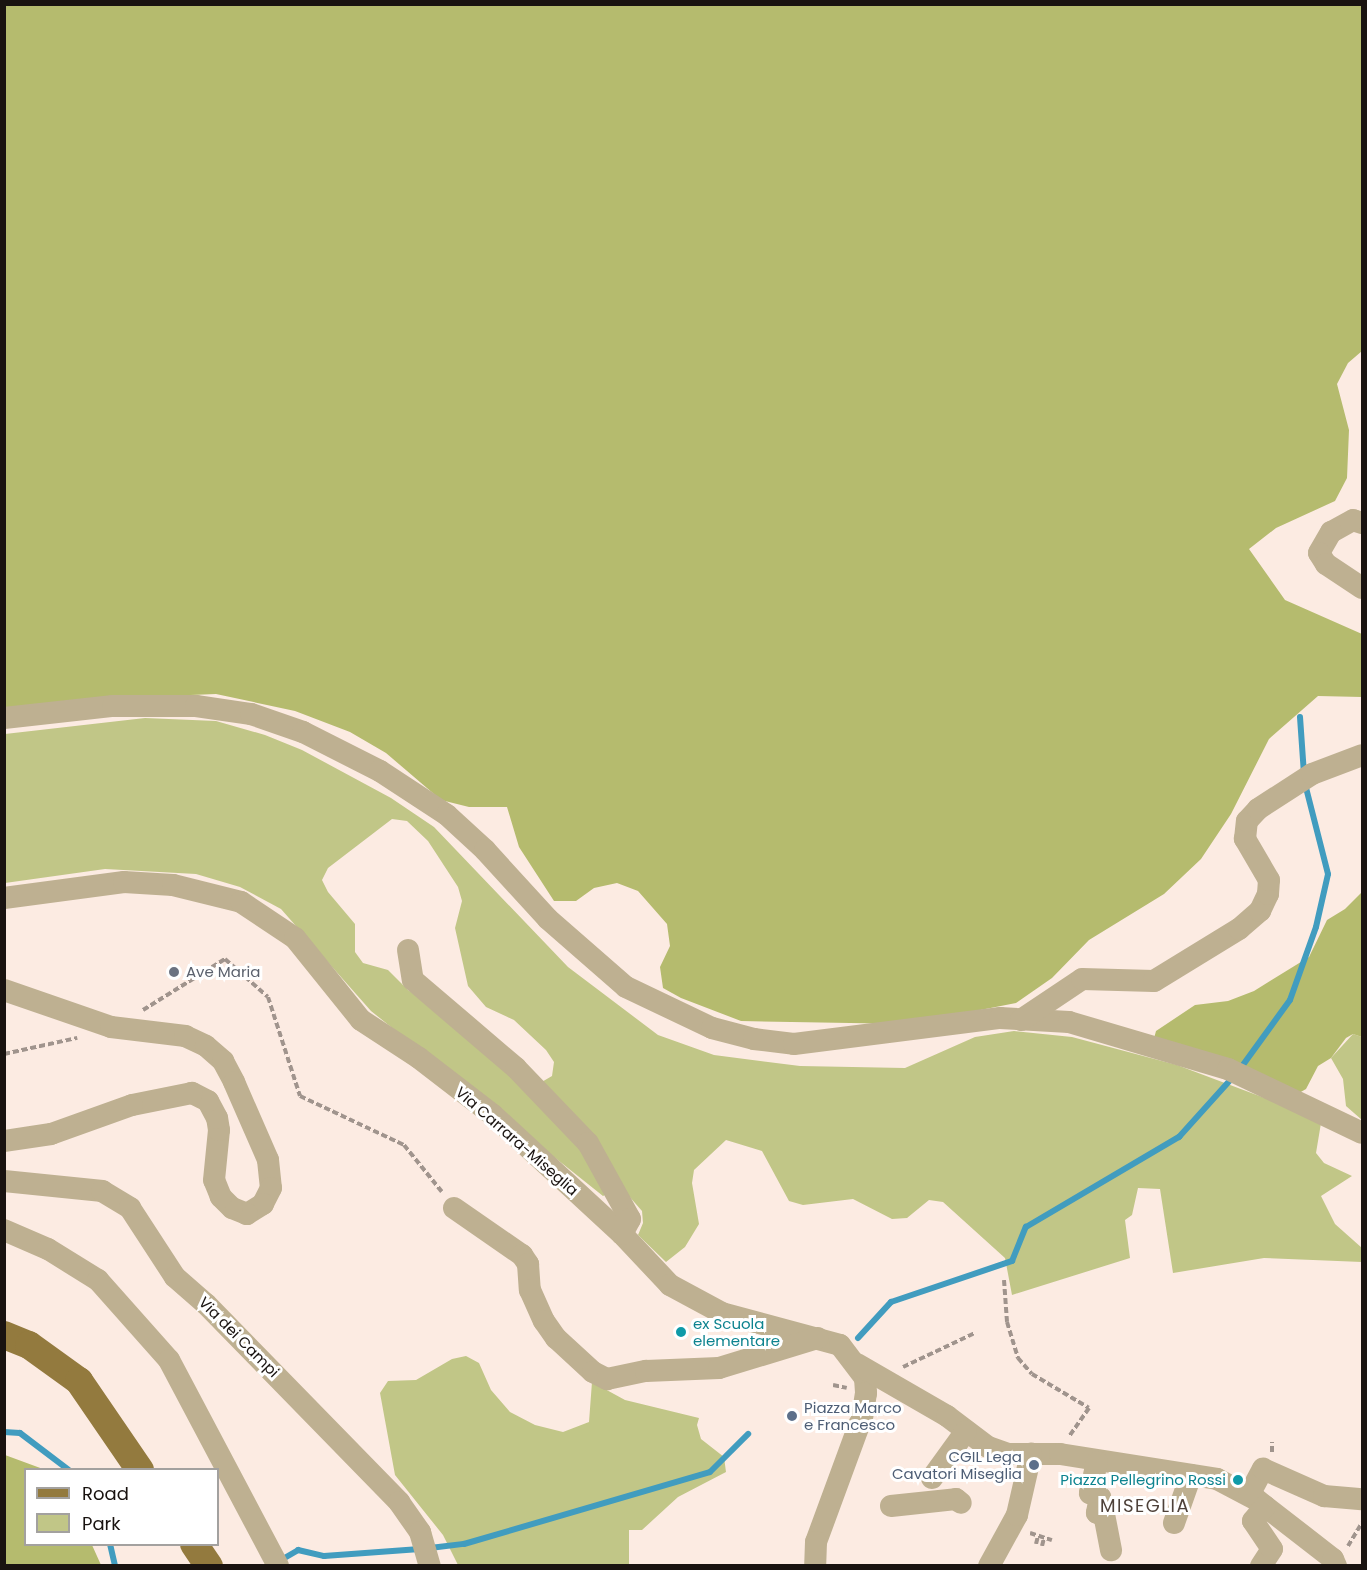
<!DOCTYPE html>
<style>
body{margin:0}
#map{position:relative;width:1367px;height:1570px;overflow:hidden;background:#fcebe2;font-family:Poppins,sans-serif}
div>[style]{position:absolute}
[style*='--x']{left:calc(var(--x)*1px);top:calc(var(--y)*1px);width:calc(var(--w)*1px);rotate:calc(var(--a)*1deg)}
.green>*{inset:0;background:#c1c687}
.forest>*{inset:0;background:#b5bb6e}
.stream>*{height:6px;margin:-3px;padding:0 3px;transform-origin:3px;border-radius:3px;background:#419cbf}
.path>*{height:4px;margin-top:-2px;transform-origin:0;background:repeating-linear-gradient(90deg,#a0948d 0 6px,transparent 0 9px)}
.minor>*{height:22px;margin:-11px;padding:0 11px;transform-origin:11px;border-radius:11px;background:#beb091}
.major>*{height:28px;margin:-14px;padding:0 14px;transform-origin:14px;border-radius:14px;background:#937a3e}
.dots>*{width:16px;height:16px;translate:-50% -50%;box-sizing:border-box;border:3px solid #fff;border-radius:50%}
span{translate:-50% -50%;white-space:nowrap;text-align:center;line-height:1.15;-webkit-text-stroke:6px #fff;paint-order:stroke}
.worship-label{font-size:15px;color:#5b616d}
.left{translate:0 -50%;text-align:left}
.street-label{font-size:15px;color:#191310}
.culture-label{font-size:15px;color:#0d838f}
.right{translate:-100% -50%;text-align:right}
.service-label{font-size:15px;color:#4e5e75}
.quarter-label{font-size:18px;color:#4e4139;letter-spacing:1.5px}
.frame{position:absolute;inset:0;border:6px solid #191310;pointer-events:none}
.legend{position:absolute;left:24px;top:1468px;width:195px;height:78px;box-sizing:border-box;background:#fff;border:2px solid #a3a19f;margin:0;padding:8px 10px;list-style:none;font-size:18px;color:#191310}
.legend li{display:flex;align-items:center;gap:12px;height:30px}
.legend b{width:30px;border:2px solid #a3a19f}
</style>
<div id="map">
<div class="green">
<i style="clip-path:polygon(evenodd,145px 718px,216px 721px,265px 735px,302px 750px,391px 798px,434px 827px,568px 967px,658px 1035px,714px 1055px,800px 1066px,905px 1068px,975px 1037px,1014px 1031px,1072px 1037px,1177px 1065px,1310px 1115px,1321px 1123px,1316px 1153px,1324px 1163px,1352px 1176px,1321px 1196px,1335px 1224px,1362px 1248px,1362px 1262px,1264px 1258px,1173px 1273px,1160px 1189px,1138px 1188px,1132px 1215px,1125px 1220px,1130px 1258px,1012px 1295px,1005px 1258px,943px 1202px,929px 1200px,907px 1218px,892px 1219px,853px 1199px,803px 1205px,789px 1201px,762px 1151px,726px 1140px,694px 1170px,692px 1183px,699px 1224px,685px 1247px,666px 1262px,638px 1235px,643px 1223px,642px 1211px,621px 1187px,603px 1196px,371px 1011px,281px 909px,240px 887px,196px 874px,105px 869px,5px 883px,5px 734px,145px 718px,392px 819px,407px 821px,428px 841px,458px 887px,462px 901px,455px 928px,468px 986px,486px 1007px,514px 1020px,546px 1050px,554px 1062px,552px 1076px,540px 1083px,408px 990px,388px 970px,363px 963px,355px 952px,355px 924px,328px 892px,322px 880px,328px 868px,392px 819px)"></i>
<i style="clip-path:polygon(1353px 1034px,1362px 1037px,1362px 1120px,1346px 1106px,1343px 1079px,1331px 1058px)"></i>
<i style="clip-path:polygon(466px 1356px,479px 1363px,491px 1390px,510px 1412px,535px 1425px,563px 1432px,589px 1422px,592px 1382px,625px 1400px,699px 1418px,697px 1425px,701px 1439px,724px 1457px,726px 1472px,678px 1497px,642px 1530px,629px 1530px,629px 1565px,458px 1565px,443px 1535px,395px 1475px,380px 1393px,388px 1381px,416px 1380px,452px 1359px)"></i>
</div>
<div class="forest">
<i style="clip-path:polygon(5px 5px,1362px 5px,1362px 351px,1348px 363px,1337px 384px,1349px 430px,1347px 478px,1335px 501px,1276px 528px,1249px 549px,1285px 600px,1362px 634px,1362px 697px,1318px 696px,1269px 739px,1231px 814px,1201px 859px,1164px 894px,1089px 940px,1052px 978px,1016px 1003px,909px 1024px,741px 1021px,681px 998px,663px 988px,660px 967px,670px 946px,667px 924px,638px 891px,617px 883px,594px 888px,576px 901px,554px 901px,519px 847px,507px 807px,469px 807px,441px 800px,386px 753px,350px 732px,295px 711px,216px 694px,140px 697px,5px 709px)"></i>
<i style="clip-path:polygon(1362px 892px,1362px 1037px,1353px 1034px,1346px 1038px,1331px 1058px,1318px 1066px,1306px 1089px,1299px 1093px,1153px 1042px,1156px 1031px,1195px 1005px,1228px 1001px,1254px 991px,1309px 957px,1327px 920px,1345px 909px)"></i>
<i style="clip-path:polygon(5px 1455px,43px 1469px,26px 1470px,26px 1544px,92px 1545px,101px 1565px,5px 1565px)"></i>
</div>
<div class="stream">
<i style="--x:1300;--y:717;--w:57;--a:86"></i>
<i style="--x:1240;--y:1069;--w:85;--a:-54.1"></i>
<i style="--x:1290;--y:1000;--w:77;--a:-70.4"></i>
<i style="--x:1316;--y:927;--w:54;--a:-77.2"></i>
<i style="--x:1328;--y:874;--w:93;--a:-104.3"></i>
<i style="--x:858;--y:1338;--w:49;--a:-47.5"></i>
<i style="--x:891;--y:1302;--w:128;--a:-18.7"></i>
<i style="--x:1012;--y:1261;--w:37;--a:-68"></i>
<i style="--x:1026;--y:1227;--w:178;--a:-30.5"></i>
<i style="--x:1179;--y:1137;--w:81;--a:-48"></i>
<i style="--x:4;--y:1432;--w:16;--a:4"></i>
<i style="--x:20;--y:1433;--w:61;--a:37.1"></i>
<i style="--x:110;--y:1544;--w:23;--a:77"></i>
<i style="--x:430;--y:1548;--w:34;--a:-7"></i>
<i style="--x:464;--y:1544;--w:256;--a:-16.3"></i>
<i style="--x:710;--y:1472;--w:54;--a:-45"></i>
<i style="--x:281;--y:1560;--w:20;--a:-30"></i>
<i style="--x:298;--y:1550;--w:27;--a:13"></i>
<i style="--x:324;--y:1556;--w:96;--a:-4.2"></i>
</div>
<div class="path">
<i style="--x:143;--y:1010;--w:97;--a:-31.9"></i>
<i style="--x:225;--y:959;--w:57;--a:41.5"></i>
<i style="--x:268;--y:997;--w:104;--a:72.1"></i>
<i style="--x:300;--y:1096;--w:115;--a:25.2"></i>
<i style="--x:404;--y:1145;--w:60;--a:51"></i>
<i style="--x:4;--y:1054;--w:75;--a:-12.4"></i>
<i style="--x:1004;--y:1280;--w:42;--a:85.9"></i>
<i style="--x:1007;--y:1322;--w:38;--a:73"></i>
<i style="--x:1018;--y:1358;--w:21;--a:49"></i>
<i style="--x:1032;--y:1374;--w:66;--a:30.8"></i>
<i style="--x:1089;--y:1408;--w:35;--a:125"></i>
<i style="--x:903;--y:1367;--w:80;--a:-25.3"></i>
<i style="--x:833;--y:1385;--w:14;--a:12"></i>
<i style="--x:1272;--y:1452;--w:10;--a:-90"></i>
<i style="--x:1030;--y:1533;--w:23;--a:18"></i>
<i style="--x:1036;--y:1544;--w:8;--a:-76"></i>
<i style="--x:1042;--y:1546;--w:8;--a:-76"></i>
<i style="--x:1348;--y:1546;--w:27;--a:-59"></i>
</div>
<div class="minor">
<i style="--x:1362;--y:523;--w:9;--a:-162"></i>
<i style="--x:1353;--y:520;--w:25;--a:151"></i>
<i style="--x:1331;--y:532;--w:24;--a:120"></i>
<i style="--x:1319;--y:553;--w:13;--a:58"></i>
<i style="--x:1326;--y:564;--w:43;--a:33.7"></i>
<i style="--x:4;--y:718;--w:110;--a:-6.3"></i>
<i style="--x:113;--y:706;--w:83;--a:0"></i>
<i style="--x:196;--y:706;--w:56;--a:8.3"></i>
<i style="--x:251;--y:714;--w:55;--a:19.1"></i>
<i style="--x:303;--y:732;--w:86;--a:26.9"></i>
<i style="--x:380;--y:771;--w:80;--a:33.3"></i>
<i style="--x:447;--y:815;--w:52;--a:42.6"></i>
<i style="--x:485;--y:850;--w:93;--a:47.6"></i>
<i style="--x:548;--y:919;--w:103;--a:41.1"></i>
<i style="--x:626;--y:987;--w:95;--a:25.5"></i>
<i style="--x:712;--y:1028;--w:43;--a:14.7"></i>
<i style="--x:754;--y:1039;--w:40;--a:7.1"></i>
<i style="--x:794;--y:1044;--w:208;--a:-7.2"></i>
<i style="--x:1000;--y:1018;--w:69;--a:3.3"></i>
<i style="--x:1069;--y:1022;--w:166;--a:16.5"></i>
<i style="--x:1228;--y:1069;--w:148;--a:25.5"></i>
<i style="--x:4;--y:898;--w:121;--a:-7.6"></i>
<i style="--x:124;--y:882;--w:49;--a:3.5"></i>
<i style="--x:173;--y:885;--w:70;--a:14"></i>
<i style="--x:241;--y:902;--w:65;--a:33.7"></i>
<i style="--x:295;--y:938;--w:105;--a:51.2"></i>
<i style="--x:361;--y:1020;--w:69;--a:33.2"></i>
<i style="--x:419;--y:1058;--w:93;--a:37.6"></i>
<i style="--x:493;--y:1115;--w:176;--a:42.7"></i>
<i style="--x:622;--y:1234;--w:70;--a:46.7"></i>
<i style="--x:670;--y:1285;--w:59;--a:28.3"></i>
<i style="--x:722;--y:1313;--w:122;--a:15.2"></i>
<i style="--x:840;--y:1345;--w:41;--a:52.9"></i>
<i style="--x:865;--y:1378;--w:15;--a:86"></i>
<i style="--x:866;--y:1393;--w:24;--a:99"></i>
<i style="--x:862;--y:1417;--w:133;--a:110.2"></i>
<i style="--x:816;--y:1542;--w:24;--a:92"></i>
<i style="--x:408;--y:950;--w:30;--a:81"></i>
<i style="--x:413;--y:980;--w:135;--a:40.5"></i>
<i style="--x:516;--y:1068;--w:104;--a:46.2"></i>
<i style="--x:588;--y:1143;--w:87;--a:61.1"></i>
<i style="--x:630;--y:1219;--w:17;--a:118"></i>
<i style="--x:4;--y:990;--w:113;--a:19.1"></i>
<i style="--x:111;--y:1027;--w:75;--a:6.9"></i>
<i style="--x:185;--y:1036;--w:23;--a:25"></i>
<i style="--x:206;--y:1046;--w:23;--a:41"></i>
<i style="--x:223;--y:1061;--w:24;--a:62"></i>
<i style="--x:234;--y:1082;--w:85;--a:66.4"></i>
<i style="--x:268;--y:1160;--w:28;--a:84"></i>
<i style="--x:271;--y:1188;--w:18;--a:117"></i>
<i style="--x:263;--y:1204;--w:19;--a:148"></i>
<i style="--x:247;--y:1214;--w:16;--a:-158"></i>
<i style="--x:232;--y:1208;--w:16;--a:-135"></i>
<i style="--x:221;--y:1197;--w:18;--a:-112"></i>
<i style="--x:214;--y:1180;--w:50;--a:-84.3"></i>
<i style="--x:219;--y:1130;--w:12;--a:-99"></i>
<i style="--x:217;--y:1118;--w:19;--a:-118"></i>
<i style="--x:208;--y:1101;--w:18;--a:-153"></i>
<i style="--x:192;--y:1093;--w:61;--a:168.7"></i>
<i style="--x:132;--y:1105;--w:86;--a:160.3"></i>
<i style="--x:51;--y:1134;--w:48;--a:171.5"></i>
<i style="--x:1021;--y:1020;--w:73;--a:-33.9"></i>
<i style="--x:1082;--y:979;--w:72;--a:1.6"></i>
<i style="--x:1154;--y:981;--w:100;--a:-31.5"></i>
<i style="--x:1239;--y:929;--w:28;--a:-41"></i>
<i style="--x:1260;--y:911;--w:19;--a:-65"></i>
<i style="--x:1268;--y:894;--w:14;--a:-86"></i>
<i style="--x:1269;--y:880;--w:48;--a:-120.3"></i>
<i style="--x:1245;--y:839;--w:18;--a:-84"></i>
<i style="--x:1247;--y:821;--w:16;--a:-47"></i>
<i style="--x:1258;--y:809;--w:64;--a:-32.9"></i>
<i style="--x:1312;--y:774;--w:53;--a:-20.8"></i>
<i style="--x:4;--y:1181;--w:99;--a:5.8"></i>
<i style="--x:102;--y:1191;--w:33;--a:31"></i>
<i style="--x:130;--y:1208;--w:82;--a:56.9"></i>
<i style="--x:175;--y:1277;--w:41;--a:41.1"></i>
<i style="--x:206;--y:1304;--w:277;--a:45.7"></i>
<i style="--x:399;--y:1502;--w:37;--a:55"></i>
<i style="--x:420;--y:1532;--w:35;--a:74"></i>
<i style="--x:454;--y:1208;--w:83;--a:34.7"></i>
<i style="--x:522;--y:1255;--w:11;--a:56"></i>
<i style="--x:528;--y:1264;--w:26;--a:86"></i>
<i style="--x:530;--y:1290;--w:34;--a:66"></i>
<i style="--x:544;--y:1321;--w:21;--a:55"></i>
<i style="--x:556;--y:1338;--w:50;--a:42.6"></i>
<i style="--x:593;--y:1372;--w:16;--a:27"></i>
<i style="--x:607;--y:1379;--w:40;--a:-12"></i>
<i style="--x:646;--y:1371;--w:73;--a:-2.4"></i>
<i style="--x:719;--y:1368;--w:103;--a:-16.9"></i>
<i style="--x:4;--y:1230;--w:48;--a:23.4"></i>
<i style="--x:48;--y:1249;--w:59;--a:31.8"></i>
<i style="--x:98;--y:1280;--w:107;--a:48.4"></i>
<i style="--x:169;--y:1360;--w:233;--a:62.1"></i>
<i style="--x:857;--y:1364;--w:104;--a:30"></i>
<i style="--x:947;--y:1416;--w:51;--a:37.1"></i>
<i style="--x:988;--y:1447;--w:21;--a:19"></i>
<i style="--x:1008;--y:1454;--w:52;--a:0"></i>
<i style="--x:1060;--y:1454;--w:159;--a:9"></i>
<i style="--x:1217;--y:1479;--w:45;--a:27.7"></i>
<i style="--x:1257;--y:1500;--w:96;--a:37.8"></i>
<i style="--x:1333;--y:1559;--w:8;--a:67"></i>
<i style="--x:1097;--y:1462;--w:32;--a:103"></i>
<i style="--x:1090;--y:1493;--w:11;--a:22"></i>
<i style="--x:1100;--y:1497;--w:16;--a:101"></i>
<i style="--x:1097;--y:1513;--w:7;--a:8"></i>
<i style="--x:1104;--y:1514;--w:37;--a:79"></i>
<i style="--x:932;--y:1478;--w:58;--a:-54.1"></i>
<i style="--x:1249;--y:1495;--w:30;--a:-62"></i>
<i style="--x:1263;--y:1469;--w:67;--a:23.9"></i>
<i style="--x:1324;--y:1496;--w:38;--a:5"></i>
<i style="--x:891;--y:1506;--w:65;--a:-6.1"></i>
<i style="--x:956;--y:1499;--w:6;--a:39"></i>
<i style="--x:1174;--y:1523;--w:51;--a:-70.5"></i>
<i style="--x:989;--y:1566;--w:58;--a:-61.2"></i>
<i style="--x:1017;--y:1515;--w:63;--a:-77.1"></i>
<i style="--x:1261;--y:1566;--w:20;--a:-57"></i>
<i style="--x:1272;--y:1549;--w:34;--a:-124"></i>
<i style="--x:1253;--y:1521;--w:19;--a:-51"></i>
</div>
<div class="major">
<i style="--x:4;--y:1335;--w:27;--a:22"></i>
<i style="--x:29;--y:1345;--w:62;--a:35.8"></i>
<i style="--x:79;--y:1381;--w:108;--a:55.6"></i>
<i style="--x:194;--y:1544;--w:27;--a:56"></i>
</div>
<div class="dots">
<i style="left:174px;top:972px;background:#6b7280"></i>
<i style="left:681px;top:1332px;background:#0f9aa8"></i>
<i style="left:792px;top:1416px;background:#5c6f8a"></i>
<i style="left:1034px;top:1465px;background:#5c6f8a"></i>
<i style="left:1238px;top:1480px;background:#0f9aa8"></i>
</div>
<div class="worship-label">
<span class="left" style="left:186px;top:972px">Ave Maria</span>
</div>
<div class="street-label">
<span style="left:517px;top:1141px;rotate:41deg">Via Carrara-Miseglia</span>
<span style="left:239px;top:1337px;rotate:45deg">Via dei Campi</span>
</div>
<div class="culture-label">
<span class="left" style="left:693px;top:1332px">ex Scuola<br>elementare</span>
<span class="right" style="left:1226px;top:1480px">Piazza Pellegrino Rossi</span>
</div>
<div class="service-label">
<span class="left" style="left:804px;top:1416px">Piazza Marco<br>e Francesco</span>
<span class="right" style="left:1022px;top:1465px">CGIL Lega<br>Cavatori Miseglia</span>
</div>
<div class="quarter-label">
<span style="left:1145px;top:1506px">MISEGLIA</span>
</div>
<div class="frame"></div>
<ul class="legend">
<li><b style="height:8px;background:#937a3e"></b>Road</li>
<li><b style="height:16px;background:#c1c687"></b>Park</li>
</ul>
</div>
